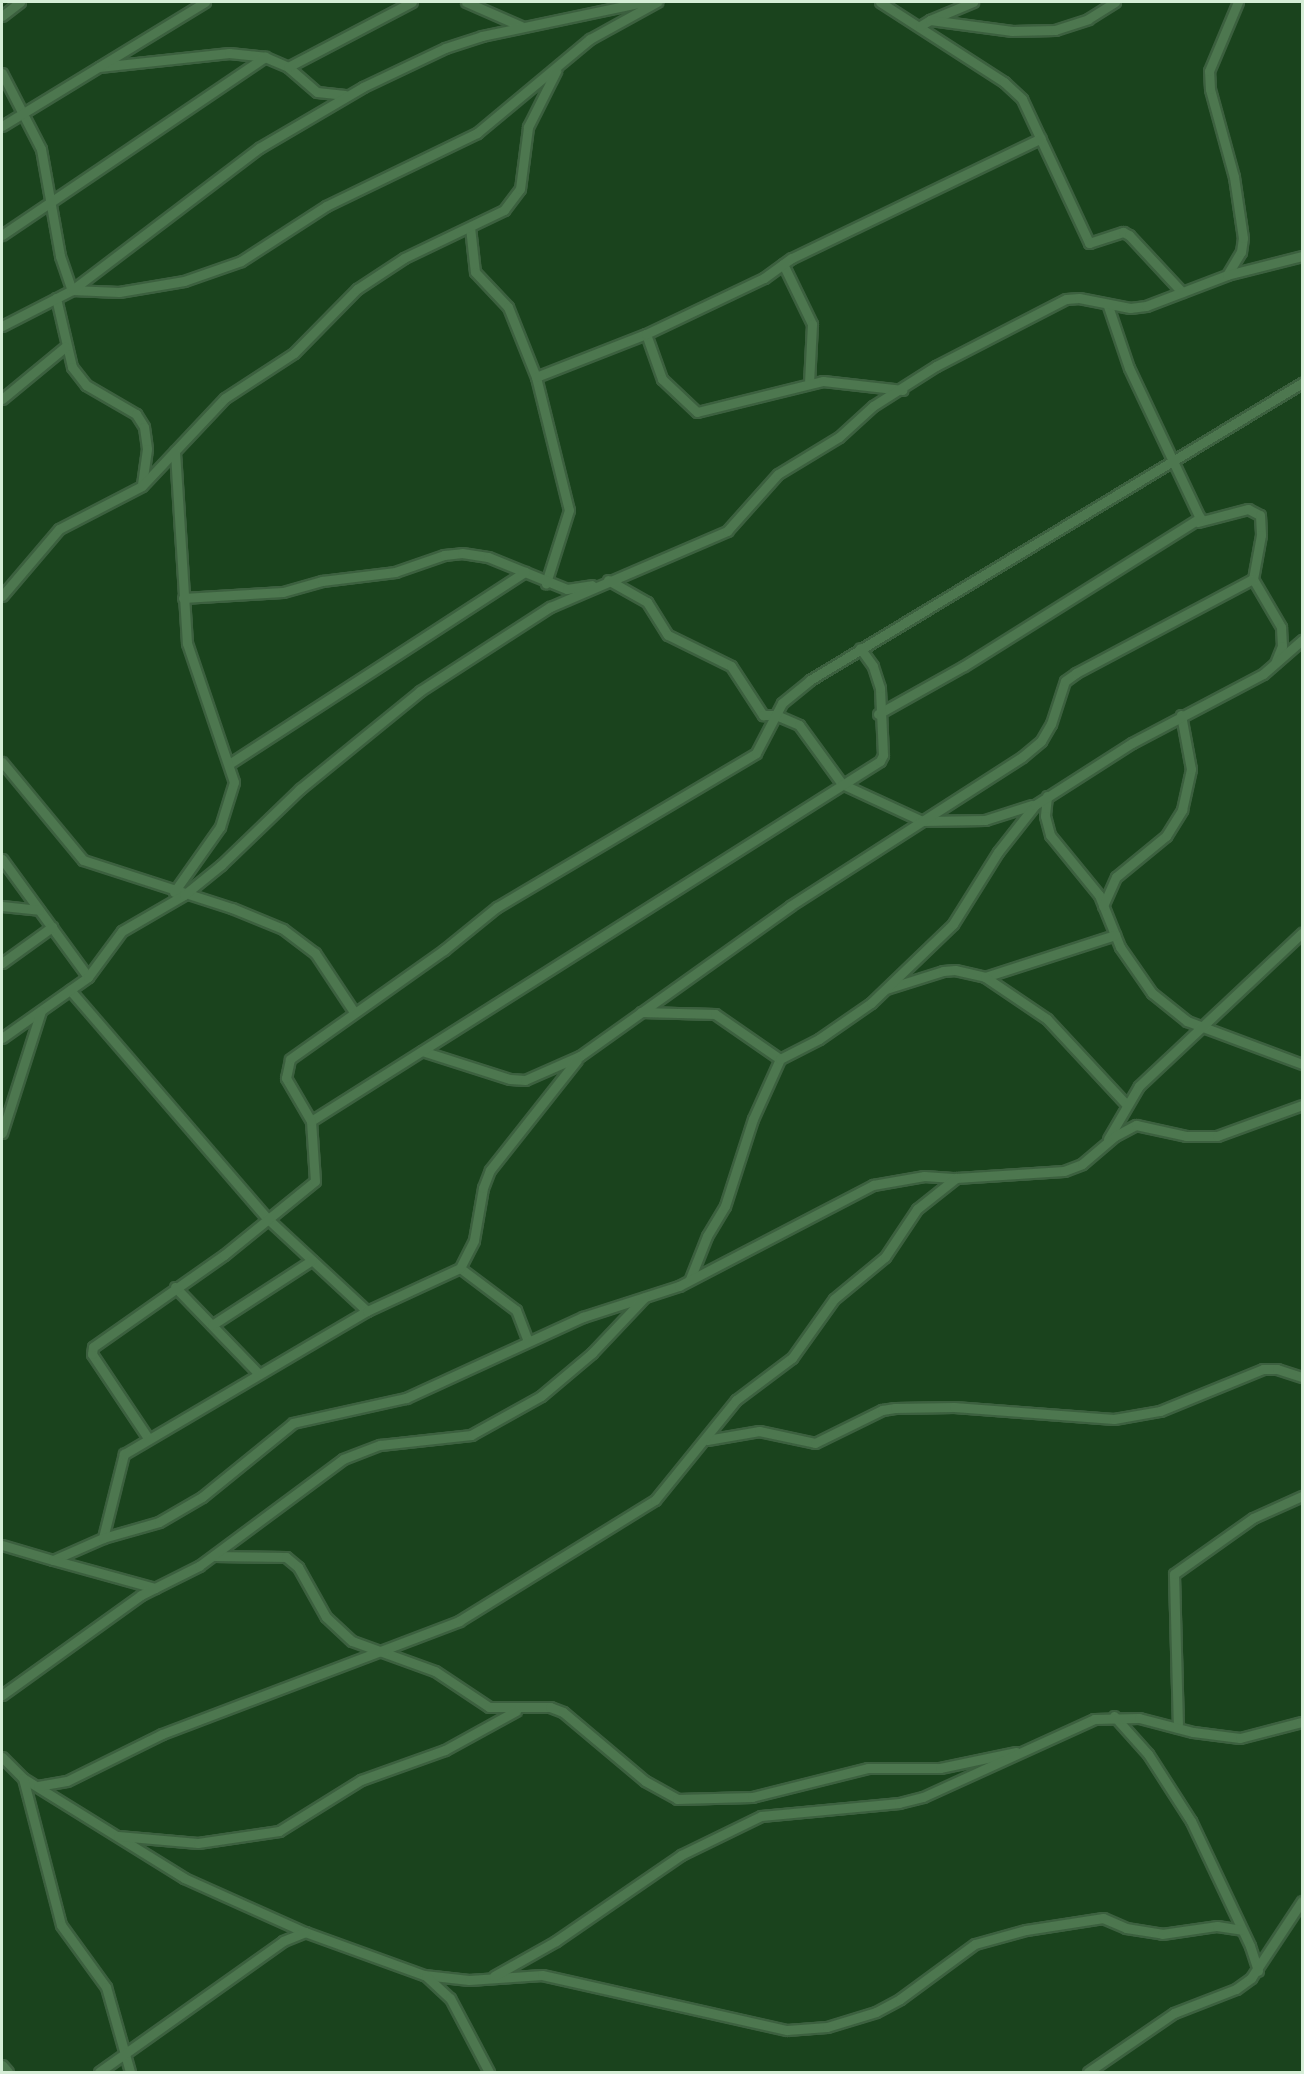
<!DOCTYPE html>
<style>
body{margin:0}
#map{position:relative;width:1304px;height:2074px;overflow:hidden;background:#1a431d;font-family:"Fira Sans Condensed",sans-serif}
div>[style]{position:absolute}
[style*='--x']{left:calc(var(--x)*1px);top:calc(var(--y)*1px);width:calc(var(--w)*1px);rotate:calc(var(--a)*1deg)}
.roads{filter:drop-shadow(2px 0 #3c603f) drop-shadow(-2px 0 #3c603f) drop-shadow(0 2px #3c603f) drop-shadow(0 -2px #3c603f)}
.minor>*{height:9px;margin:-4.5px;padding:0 4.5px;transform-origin:4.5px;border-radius:4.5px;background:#4d774f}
span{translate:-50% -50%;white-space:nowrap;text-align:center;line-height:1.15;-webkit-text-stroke:4.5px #132514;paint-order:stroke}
.frame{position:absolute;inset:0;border:3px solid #d5edd6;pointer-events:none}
</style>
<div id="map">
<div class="roads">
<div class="minor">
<i style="--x:466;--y:2;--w:60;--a:23.6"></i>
<i style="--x:880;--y:2;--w:148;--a:32.8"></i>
<i style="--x:1004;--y:82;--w:25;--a:43"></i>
<i style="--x:1022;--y:99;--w:159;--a:65"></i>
<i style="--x:1089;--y:243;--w:36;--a:-18"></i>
<i style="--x:1123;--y:232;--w:7;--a:27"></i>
<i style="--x:1129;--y:235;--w:78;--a:47.1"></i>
<i style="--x:2;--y:16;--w:23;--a:-38"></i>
<i style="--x:930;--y:20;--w:47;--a:-22.7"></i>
<i style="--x:920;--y:26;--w:12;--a:-31"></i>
<i style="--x:930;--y:20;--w:83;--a:7.6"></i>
<i style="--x:1012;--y:31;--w:43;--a:-1.3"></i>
<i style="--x:1055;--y:30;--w:35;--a:-18"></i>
<i style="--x:1088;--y:19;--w:32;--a:-32"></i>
<i style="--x:99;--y:67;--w:131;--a:-6.1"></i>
<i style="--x:229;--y:53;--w:36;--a:6"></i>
<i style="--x:265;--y:57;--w:25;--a:23"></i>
<i style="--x:288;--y:67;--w:38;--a:41"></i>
<i style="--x:317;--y:92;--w:28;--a:6"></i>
<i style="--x:288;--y:67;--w:140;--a:-27.7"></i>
<i style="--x:2;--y:73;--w:85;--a:62.8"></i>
<i style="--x:41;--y:149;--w:109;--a:79.9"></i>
<i style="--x:60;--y:256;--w:36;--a:71"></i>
<i style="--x:72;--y:290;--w:47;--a:2.4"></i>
<i style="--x:119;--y:292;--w:66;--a:-9.6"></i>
<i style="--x:184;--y:281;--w:60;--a:-19.3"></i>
<i style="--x:241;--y:261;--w:101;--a:-32.9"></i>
<i style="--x:326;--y:206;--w:168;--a:-25.8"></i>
<i style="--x:477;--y:133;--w:147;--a:-39.8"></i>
<i style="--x:590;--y:39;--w:77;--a:-28.9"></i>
<i style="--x:2;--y:126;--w:238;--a:-31.4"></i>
<i style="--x:470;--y:227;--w:45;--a:83.7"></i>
<i style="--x:475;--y:272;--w:48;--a:46.7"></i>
<i style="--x:508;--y:307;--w:75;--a:68.2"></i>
<i style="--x:536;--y:377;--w:137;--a:76.1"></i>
<i style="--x:569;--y:510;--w:77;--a:107.5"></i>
<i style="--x:2;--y:235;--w:318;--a:-34.1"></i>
<i style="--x:783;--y:264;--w:67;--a:64.2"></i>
<i style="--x:812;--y:324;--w:59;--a:92.9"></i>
<i style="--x:1227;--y:275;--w:27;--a:-59"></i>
<i style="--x:1241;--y:252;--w:14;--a:-82"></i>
<i style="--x:1243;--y:238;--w:62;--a:-98.4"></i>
<i style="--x:1234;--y:177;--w:91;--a:-105.3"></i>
<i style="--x:1210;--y:89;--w:18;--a:-93"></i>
<i style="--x:1209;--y:71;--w:75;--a:-67.2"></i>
<i style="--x:56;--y:298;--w:71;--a:76.9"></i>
<i style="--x:72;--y:367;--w:23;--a:52"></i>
<i style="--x:86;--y:385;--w:58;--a:30.1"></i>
<i style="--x:136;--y:414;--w:15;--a:58"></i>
<i style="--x:144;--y:427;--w:22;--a:82"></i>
<i style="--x:147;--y:449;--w:37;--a:98"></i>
<i style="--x:1108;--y:306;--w:65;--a:71.3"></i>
<i style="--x:1129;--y:368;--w:166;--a:64.7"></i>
<i style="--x:1200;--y:518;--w:4;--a:117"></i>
<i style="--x:1198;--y:522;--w:52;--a:-14.6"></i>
<i style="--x:1248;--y:509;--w:13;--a:27"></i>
<i style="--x:1260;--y:515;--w:20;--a:87"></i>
<i style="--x:1261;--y:535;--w:45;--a:100.3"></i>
<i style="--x:2;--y:326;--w:79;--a:-27.2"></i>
<i style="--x:72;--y:290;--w:235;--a:-37.2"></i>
<i style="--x:259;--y:148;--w:121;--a:-30.4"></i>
<i style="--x:363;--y:87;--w:91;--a:-25.4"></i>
<i style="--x:445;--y:48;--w:39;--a:-18"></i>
<i style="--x:482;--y:36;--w:166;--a:-11.9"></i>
<i style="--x:646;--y:334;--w:48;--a:70.4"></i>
<i style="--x:662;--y:379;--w:48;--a:43.3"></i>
<i style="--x:697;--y:412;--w:130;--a:-13.8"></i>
<i style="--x:823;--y:381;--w:80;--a:6.5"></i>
<i style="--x:536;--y:377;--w:118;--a:-21.4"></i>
<i style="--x:646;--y:334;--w:131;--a:-25.4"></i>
<i style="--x:764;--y:278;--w:34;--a:-36"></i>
<i style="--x:792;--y:258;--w:276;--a:-25.7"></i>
<i style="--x:2;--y:399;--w:82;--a:-39.5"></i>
<i style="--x:1253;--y:579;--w:56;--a:59.7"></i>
<i style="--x:1281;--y:627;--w:19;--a:87"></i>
<i style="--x:1282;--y:646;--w:18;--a:112"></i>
<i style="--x:608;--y:580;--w:45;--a:29.4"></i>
<i style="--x:647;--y:602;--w:39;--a:58"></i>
<i style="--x:668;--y:635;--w:70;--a:26.2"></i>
<i style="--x:731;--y:666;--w:59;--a:56.9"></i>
<i style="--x:763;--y:715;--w:13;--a:0"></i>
<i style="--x:776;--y:715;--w:25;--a:23"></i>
<i style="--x:799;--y:725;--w:73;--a:53.9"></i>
<i style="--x:842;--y:784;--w:88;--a:24.8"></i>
<i style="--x:922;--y:821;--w:63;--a:-0.9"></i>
<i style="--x:985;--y:820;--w:49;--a:-17.7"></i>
<i style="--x:2;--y:596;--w:88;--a:-49.6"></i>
<i style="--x:59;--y:529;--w:93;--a:-27.4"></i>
<i style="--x:142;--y:486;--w:121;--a:-46.7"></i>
<i style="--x:225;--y:398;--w:82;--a:-33.1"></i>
<i style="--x:294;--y:353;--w:90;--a:-45.5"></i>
<i style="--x:357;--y:289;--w:56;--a:-33.4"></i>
<i style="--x:404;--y:258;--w:111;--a:-25.6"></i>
<i style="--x:504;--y:210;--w:26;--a:-53"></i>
<i style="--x:520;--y:189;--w:63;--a:-82.6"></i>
<i style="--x:528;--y:127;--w:63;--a:-63.4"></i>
<i style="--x:183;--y:598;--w:100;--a:-3.4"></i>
<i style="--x:283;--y:592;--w:41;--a:-15.8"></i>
<i style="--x:322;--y:581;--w:74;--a:-7"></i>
<i style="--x:395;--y:572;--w:52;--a:-19.1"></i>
<i style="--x:444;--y:555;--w:18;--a:-6"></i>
<i style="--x:462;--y:553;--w:26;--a:9"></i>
<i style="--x:488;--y:557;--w:85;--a:22.1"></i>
<i style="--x:567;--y:589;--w:25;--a:-9"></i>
<i style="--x:878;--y:714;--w:98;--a:-29.2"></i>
<i style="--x:964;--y:666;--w:279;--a:-32.1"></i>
<i style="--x:2;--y:762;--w:127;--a:50.4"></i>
<i style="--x:83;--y:860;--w:157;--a:17.9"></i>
<i style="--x:232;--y:908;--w:55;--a:22.4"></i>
<i style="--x:283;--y:929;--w:40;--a:37"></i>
<i style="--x:315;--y:953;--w:71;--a:56.5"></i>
<i style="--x:229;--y:764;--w:353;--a:-33"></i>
<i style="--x:1047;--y:796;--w:20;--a:96"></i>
<i style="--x:1045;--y:816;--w:20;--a:75"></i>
<i style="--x:1050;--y:835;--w:77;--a:50.8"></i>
<i style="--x:1099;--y:895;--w:56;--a:68"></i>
<i style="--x:1120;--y:947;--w:56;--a:55.2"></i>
<i style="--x:1152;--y:993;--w:45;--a:38.7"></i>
<i style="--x:1187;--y:1021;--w:123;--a:20.5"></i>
<i style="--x:2;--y:859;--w:146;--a:53.9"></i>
<i style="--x:174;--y:892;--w:80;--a:-54.7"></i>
<i style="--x:220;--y:827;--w:47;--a:-72.7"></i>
<i style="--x:234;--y:782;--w:147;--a:-108.7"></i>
<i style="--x:187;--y:643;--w:192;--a:-93.6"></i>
<i style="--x:2;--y:906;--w:37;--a:6"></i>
<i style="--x:1103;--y:906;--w:32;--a:-66"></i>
<i style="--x:1116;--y:877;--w:65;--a:-39.4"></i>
<i style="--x:1166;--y:836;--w:31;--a:-58"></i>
<i style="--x:1182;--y:810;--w:42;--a:-77.6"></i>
<i style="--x:1191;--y:769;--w:55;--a:-100.5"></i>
<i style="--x:2;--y:963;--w:62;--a:-35.8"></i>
<i style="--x:985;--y:977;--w:137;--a:-17.9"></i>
<i style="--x:886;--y:989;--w:60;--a:-17.5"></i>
<i style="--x:943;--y:971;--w:12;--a:-5"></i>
<i style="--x:955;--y:970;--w:31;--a:13"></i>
<i style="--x:985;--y:977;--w:75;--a:34.1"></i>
<i style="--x:1047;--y:1019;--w:116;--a:47.1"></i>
<i style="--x:70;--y:990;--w:303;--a:49.2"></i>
<i style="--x:268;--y:1219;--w:135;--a:42.9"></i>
<i style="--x:641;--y:1012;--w:74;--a:1.5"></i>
<i style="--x:715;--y:1014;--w:79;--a:34.7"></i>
<i style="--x:2;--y:1038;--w:105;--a:-35.3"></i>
<i style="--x:88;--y:977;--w:57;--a:-53.5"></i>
<i style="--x:122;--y:931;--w:72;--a:-30.1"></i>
<i style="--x:184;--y:895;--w:48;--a:-39"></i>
<i style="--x:221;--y:865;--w:110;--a:-43.9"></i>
<i style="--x:300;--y:789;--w:155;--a:-39.2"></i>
<i style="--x:420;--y:691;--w:155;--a:-32.9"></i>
<i style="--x:550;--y:607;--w:193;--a:-23.2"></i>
<i style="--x:727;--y:531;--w:76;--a:-48.2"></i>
<i style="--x:778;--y:474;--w:71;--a:-31.2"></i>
<i style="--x:839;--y:437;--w:46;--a:-42.4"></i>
<i style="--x:873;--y:406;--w:75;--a:-32.4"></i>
<i style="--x:936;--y:366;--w:146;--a:-27.3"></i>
<i style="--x:1066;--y:299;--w:13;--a:-4"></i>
<i style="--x:1079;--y:298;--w:52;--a:11.1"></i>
<i style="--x:1130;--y:308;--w:16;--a:-7"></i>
<i style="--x:1146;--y:306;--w:87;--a:-20.9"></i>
<i style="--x:1227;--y:275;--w:77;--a:-14.2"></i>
<i style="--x:422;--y:1051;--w:92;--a:17.7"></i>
<i style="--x:510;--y:1079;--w:15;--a:4"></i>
<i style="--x:525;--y:1080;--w:60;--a:-23.6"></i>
<i style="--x:580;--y:1056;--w:258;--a:-35.5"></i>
<i style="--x:790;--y:906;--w:276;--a:-32.7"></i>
<i style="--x:1022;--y:757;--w:25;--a:-40"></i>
<i style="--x:1041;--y:741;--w:20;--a:-60"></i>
<i style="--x:1051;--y:724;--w:45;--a:-72"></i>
<i style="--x:1065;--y:681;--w:14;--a:-36"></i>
<i style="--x:1076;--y:673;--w:200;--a:-28"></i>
<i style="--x:311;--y:1121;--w:673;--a:-32.32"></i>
<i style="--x:880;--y:761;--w:7;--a:-63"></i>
<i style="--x:883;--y:755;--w:67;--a:-92.6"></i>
<i style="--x:880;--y:688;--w:23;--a:-108"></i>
<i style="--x:873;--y:666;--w:22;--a:-126"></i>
<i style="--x:2;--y:1133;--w:128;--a:-72.3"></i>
<i style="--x:1108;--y:1139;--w:61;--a:-59.7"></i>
<i style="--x:1139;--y:1086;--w:224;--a:-43.2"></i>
<i style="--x:460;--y:1268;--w:70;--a:36.9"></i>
<i style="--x:516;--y:1310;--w:33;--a:69"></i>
<i style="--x:690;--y:1279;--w:46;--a:-68.4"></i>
<i style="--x:707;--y:1236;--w:35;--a:-59"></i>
<i style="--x:725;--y:1206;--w:91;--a:-72.2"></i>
<i style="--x:753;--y:1119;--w:66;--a:-65.8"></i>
<i style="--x:780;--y:1059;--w:44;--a:-27.1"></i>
<i style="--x:819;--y:1039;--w:63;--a:-34.7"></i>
<i style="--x:871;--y:1003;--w:114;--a:-43.9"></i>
<i style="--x:953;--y:924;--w:85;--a:-58"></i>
<i style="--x:998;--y:852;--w:60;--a:-51.8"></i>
<i style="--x:1035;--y:805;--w:115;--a:-32.6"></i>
<i style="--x:1132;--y:743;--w:148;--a:-27.8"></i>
<i style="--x:1263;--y:674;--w:52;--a:-41.1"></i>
<i style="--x:175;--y:1287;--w:121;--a:46"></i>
<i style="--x:212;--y:1325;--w:119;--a:-33"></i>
<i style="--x:148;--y:1438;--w:101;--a:-123.7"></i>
<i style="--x:92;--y:1354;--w:7;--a:-82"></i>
<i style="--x:93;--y:1347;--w:160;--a:-35.1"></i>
<i style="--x:224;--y:1255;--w:117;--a:-39.1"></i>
<i style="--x:315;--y:1181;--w:60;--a:-93.8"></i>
<i style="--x:311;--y:1121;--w:50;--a:-120.2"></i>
<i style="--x:286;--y:1078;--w:19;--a:-78"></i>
<i style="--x:290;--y:1059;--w:189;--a:-35.3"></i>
<i style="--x:444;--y:950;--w:68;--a:-39.1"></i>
<i style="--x:497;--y:907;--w:301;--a:-30.7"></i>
<i style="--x:756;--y:753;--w:56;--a:-62.5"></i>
<i style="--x:782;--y:703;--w:36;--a:-39"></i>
<i style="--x:810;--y:680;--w:575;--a:-31.12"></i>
<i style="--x:707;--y:1440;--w:53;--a:-9.8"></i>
<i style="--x:759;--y:1431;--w:57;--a:12.1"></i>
<i style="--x:815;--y:1443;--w:75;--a:-26.2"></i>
<i style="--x:882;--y:1410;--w:13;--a:-9"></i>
<i style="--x:895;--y:1408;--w:59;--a:-1"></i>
<i style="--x:954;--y:1407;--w:160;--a:4.3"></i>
<i style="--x:1114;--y:1419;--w:47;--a:-9.9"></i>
<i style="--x:1160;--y:1411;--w:111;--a:-22.2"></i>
<i style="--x:1263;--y:1369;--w:14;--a:0"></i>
<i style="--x:1277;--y:1369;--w:26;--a:18"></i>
<i style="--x:103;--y:1538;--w:87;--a:-76"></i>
<i style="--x:124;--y:1454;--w:282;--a:-30.5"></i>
<i style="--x:367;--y:1311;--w:102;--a:-24.8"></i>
<i style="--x:460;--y:1268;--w:31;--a:-63"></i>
<i style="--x:474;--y:1240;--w:53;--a:-80.2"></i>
<i style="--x:483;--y:1188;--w:19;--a:-69"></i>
<i style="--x:490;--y:1170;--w:140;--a:-51.7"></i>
<i style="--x:2;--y:1545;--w:53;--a:16.4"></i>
<i style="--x:53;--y:1560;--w:55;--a:-23.7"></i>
<i style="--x:103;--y:1538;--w:58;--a:-15.9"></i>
<i style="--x:159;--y:1522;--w:50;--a:-30.2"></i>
<i style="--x:202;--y:1497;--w:117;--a:-39.1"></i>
<i style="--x:293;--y:1423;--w:116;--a:-12.5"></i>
<i style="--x:406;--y:1398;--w:195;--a:-24.6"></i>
<i style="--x:583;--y:1317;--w:101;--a:-17.9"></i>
<i style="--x:679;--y:1286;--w:219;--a:-27.5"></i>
<i style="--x:873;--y:1185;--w:52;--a:-10"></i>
<i style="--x:924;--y:1176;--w:32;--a:4"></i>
<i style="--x:956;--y:1178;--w:108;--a:-3.7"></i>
<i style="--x:1064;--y:1171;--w:19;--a:-21"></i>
<i style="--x:1082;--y:1164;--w:43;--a:-40.3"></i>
<i style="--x:1115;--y:1136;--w:24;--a:-28"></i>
<i style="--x:1136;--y:1125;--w:51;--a:12.4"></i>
<i style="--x:1186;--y:1136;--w:31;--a:0"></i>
<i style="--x:1217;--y:1136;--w:90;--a:-20"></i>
<i style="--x:214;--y:1556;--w:72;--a:0.8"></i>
<i style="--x:286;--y:1557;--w:16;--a:40"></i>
<i style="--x:298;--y:1567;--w:57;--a:60.8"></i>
<i style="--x:326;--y:1617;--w:35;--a:43"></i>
<i style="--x:352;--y:1641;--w:88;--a:19.9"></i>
<i style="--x:435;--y:1671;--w:65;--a:33.7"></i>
<i style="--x:489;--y:1707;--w:61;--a:0"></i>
<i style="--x:550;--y:1707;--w:14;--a:21"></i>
<i style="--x:563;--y:1712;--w:107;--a:40.1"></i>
<i style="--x:645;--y:1781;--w:37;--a:29"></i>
<i style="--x:677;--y:1799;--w:75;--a:-1.5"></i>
<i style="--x:752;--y:1797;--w:120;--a:-14"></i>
<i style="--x:868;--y:1768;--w:72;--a:0"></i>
<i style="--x:940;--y:1768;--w:78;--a:-11.9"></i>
<i style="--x:53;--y:1560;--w:106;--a:15.4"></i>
<i style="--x:2;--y:1695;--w:171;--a:-35.7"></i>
<i style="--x:141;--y:1595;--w:65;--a:-26.6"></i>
<i style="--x:199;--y:1566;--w:179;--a:-36.6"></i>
<i style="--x:343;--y:1459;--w:40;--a:-21"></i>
<i style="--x:380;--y:1445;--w:92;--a:-6.3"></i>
<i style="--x:471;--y:1435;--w:80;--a:-29.1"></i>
<i style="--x:541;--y:1396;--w:67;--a:-40.1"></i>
<i style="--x:592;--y:1353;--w:76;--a:-46.6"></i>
<i style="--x:1114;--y:1716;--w:51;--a:48.2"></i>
<i style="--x:1148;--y:1754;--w:80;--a:57.3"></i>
<i style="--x:1191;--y:1821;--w:138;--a:64.7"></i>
<i style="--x:1250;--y:1946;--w:26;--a:72"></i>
<i style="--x:1178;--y:1728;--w:154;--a:-91.5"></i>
<i style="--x:1174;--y:1574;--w:97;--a:-35.3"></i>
<i style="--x:1253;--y:1518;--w:54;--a:-24.2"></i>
<i style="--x:2;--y:1757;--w:30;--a:45"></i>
<i style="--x:23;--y:1778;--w:190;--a:31.8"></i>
<i style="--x:184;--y:1878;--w:133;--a:24.1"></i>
<i style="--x:305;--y:1932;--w:127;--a:19.9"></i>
<i style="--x:424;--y:1975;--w:45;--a:6.3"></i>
<i style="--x:469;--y:1980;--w:73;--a:-3.9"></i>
<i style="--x:542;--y:1975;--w:251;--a:12.7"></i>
<i style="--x:787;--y:2030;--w:40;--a:-4.3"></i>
<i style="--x:827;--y:2027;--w:51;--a:-17"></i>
<i style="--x:876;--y:2012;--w:27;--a:-28"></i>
<i style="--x:900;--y:1999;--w:93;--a:-36.3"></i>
<i style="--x:975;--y:1944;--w:53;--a:-15.4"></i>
<i style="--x:1026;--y:1930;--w:78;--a:-8.9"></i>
<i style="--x:1103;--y:1918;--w:25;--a:23"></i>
<i style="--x:1126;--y:1928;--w:36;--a:9"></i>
<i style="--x:1162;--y:1934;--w:56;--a:-8.3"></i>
<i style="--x:1217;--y:1926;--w:25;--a:9"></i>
<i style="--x:23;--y:1778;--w:152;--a:75.5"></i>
<i style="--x:61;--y:1925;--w:77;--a:54"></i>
<i style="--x:106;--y:1987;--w:88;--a:74.2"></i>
<i style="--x:38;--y:1786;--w:29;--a:-10"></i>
<i style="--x:67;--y:1781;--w:106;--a:-26.3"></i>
<i style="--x:162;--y:1734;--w:318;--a:-20.8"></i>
<i style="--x:459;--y:1621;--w:230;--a:-31.7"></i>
<i style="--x:655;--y:1500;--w:129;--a:-51"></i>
<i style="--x:736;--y:1400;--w:70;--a:-36.9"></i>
<i style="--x:792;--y:1358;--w:72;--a:-54.6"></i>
<i style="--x:834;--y:1299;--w:66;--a:-39.5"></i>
<i style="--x:885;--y:1257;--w:58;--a:-56.3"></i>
<i style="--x:917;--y:1209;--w:50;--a:-38.5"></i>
<i style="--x:118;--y:1836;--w:80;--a:5"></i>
<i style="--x:198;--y:1843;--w:82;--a:-8.4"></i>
<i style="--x:279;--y:1831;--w:97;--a:-31.9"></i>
<i style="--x:361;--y:1780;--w:89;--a:-19.7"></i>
<i style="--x:445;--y:1750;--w:81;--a:-28.8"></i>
<i style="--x:426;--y:1976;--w:33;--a:43"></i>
<i style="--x:450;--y:1998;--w:84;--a:62.2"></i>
<i style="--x:494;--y:1976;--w:71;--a:-29.4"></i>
<i style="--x:556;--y:1941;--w:152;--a:-34.5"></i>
<i style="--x:681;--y:1855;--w:89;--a:-26"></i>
<i style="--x:761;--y:1816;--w:139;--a:-5.4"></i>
<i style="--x:899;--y:1803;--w:25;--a:-14"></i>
<i style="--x:923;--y:1797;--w:188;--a:-24.5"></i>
<i style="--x:1094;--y:1719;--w:45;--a:-1.3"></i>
<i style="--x:1139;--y:1718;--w:56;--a:14.5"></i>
<i style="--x:1193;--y:1732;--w:47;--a:7.3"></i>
<i style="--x:1240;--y:1738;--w:64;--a:-14.5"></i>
<i style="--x:2;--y:2065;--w:9;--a:49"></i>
<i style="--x:99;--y:2072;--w:226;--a:-35.4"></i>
<i style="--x:283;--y:1941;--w:24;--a:-22"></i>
<i style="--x:1088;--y:2072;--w:104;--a:-34.5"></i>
<i style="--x:1174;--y:2013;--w:66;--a:-21.2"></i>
<i style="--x:1236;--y:1989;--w:19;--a:-36"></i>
<i style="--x:1251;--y:1978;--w:92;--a:-56.5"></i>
</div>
</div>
<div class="frame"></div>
</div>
